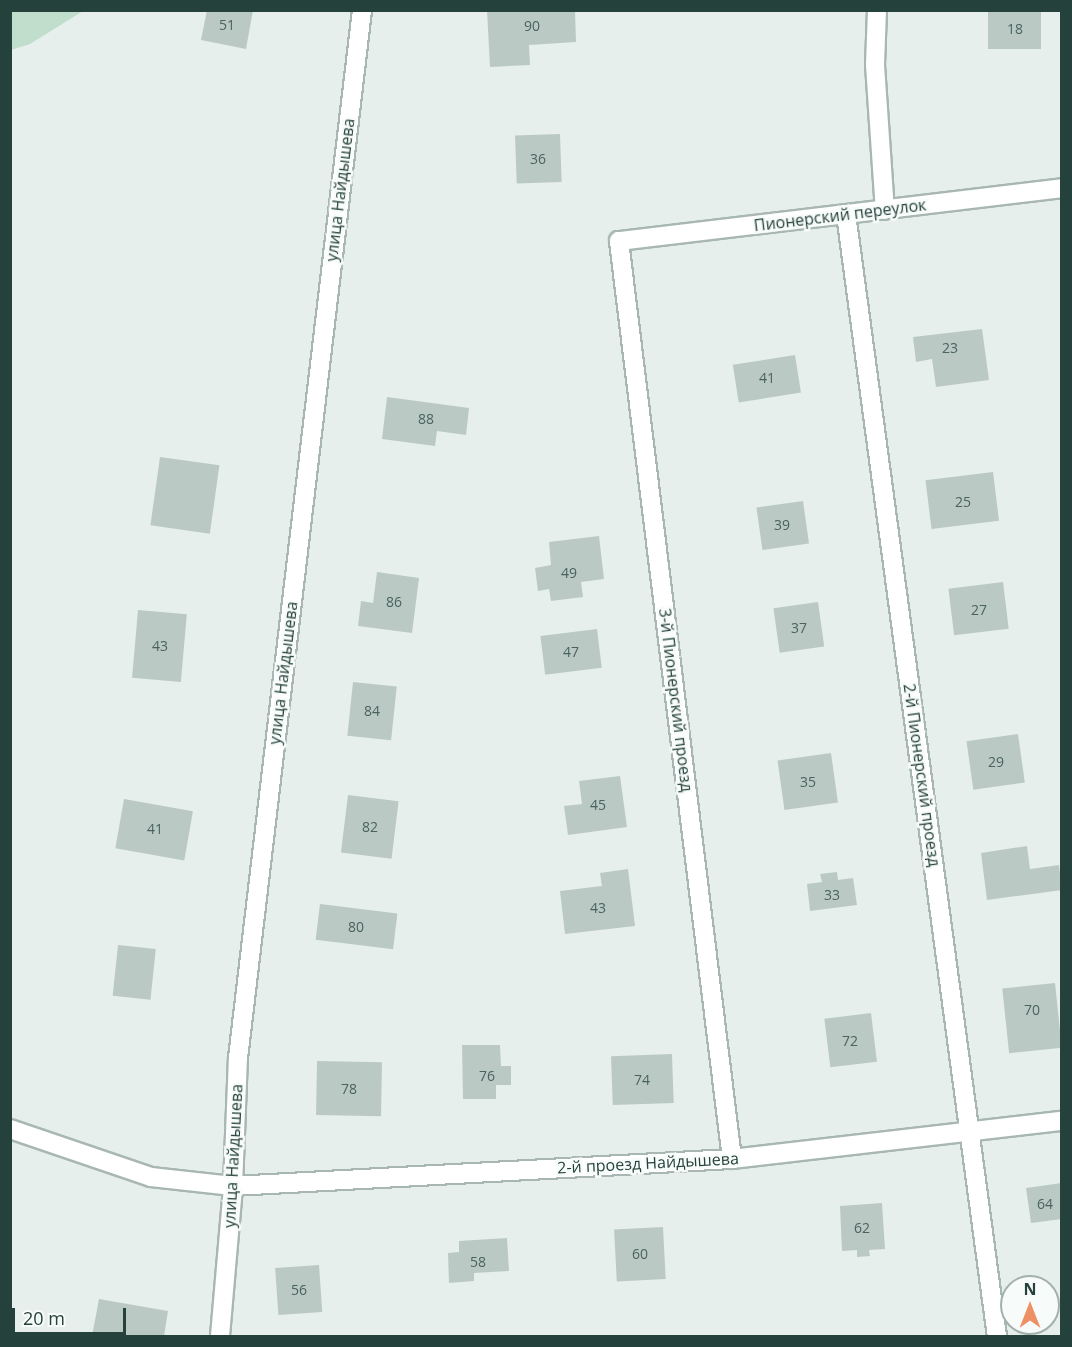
<!DOCTYPE html>
<meta charset="utf-8">
<style>
body{margin:0}
#map{position:relative;width:1072px;height:1347px;overflow:hidden;background:#e6efeb;font-family:"Open Sans",sans-serif}
div>[style]{position:absolute}
[style*='--x']{left:calc(var(--x)*1px);top:calc(var(--y)*1px);width:calc(var(--w)*1px);rotate:calc(var(--a)*1deg)}
.green>*{inset:0;background:#c0decb}
.building>*{inset:0;background:#bbc9c5;transform-origin:0 0}
.roads{filter:drop-shadow(2px 0 #a8b7b3) drop-shadow(-2px 0 #a8b7b3) drop-shadow(0 2px #a8b7b3) drop-shadow(0 -2px #a8b7b3)}
.service>*{height:18px;margin:-9px;padding:0 9px;transform-origin:9px;border-radius:9px;background:#fff}
.minor>*{height:18px;margin:-9px;padding:0 9px;transform-origin:9px;border-radius:9px;background:#fff}
span{translate:-50% -50%;white-space:nowrap;text-align:center;line-height:1.15;-webkit-text-stroke:5px #f7fbf9;paint-order:stroke}
.number-label{font-size:14px;color:#4a635e}
.number-label span{-webkit-text-stroke-width:0}
.street-label{font-size:16px;color:#25413b}
.frame{position:absolute;inset:0;border:12px solid #25413b;pointer-events:none}
.north{position:absolute;left:1000px;top:1275px;width:60px;height:60px;box-sizing:border-box;background:#f7fbf9;border:2px solid #a3b1ad;border-radius:50%;rotate:0deg;font-size:16px;font-weight:700;line-height:24px;text-align:center;color:#25413b}
.north::after{content:'';display:block;margin:auto;width:21px;height:27px;background:#ed9165;clip-path:polygon(50% 0,100% 100%,50% 72%,0 100%)}
.scale{position:absolute;left:12px;top:1308px;width:114px;height:27px;box-sizing:border-box;border:3px solid #25413b;border-top:0;padding-left:8px;font-size:18px;line-height:21px;white-space:nowrap;color:#25413b;-webkit-text-stroke:4px #f7fbf9;paint-order:stroke}
</style>
<div id="map">
<div class="green">
<i style="clip-path:polygon(11px 10px,83px 10px,83px 11px,30px 44px,11px 50px)"></i>
</div>
<div class="building">
<i style="clip-path:polygon(207px 10px,253px 10px,246px 49px,201px 40px)"></i>
<i style="clip-path:polygon(487px 10px,575px 10px,576px 42px,529px 45px,530px 65px,490px 67px)"></i>
<i style="left:988px;top:10px;width:53px;height:39px"></i>
<i style="left:560px;top:134px;width:48px;height:45px;rotate:88deg"></i>
<i style="clip-path:polygon(982px 329px,989px 380px,936px 387px,932px 359px,916px 362px,913px 337px)"></i>
<i style="left:795px;top:355px;width:38px;height:63px;rotate:81deg"></i>
<i style="clip-path:polygon(387px 397px,469px 408px,466px 435px,437px 431px,435px 446px,382px 439px)"></i>
<i style="left:160px;top:457px;width:60px;height:69px;rotate:8deg"></i>
<i style="left:993px;top:472px;width:49px;height:68px;rotate:83deg"></i>
<i style="left:803px;top:501px;width:43px;height:47px;rotate:82deg"></i>
<i style="clip-path:polygon(599px 536px,604px 579px,581px 582px,583px 597px,551px 601px,549px 589px,538px 591px,535px 568px,551px 565px,549px 542px)"></i>
<i style="clip-path:polygon(377px 572px,419px 578px,412px 633px,358px 626px,361px 601px,373px 603px)"></i>
<i style="left:1003px;top:582px;width:47px;height:55px;rotate:83deg"></i>
<i style="left:818px;top:602px;width:45px;height:45px;rotate:82deg"></i>
<i style="left:138px;top:610px;width:49px;height:68px;rotate:5deg"></i>
<i style="left:597px;top:629px;width:39px;height:57px;rotate:83deg"></i>
<i style="left:353px;top:682px;width:44px;height:54px;rotate:6deg"></i>
<i style="left:1018px;top:734px;width:49px;height:52px;rotate:82deg"></i>
<i style="left:831px;top:753px;width:50px;height:54px;rotate:82deg"></i>
<i style="clip-path:polygon(620px 776px,627px 827px,568px 835px,564px 806px,582px 804px,579px 781px)"></i>
<i style="left:348px;top:795px;width:51px;height:58px;rotate:7deg"></i>
<i style="left:124px;top:799px;width:70px;height:50px;rotate:10deg"></i>
<i style="clip-path:polygon(1027px 846px,1030px 869px,1059px 865px,1062px 890px,987px 900px,981px 853px)"></i>
<i style="clip-path:polygon(628px 869px,635px 926px,565px 934px,560px 891px,602px 886px,600px 873px)"></i>
<i style="clip-path:polygon(837px 872px,838px 880px,853px 878px,857px 905px,810px 911px,807px 884px,822px 882px,820px 874px)"></i>
<i style="left:320px;top:904px;width:78px;height:36px;rotate:7deg"></i>
<i style="left:118px;top:945px;width:38px;height:51px;rotate:6deg"></i>
<i style="left:1055px;top:983px;width:65px;height:53px;rotate:84deg"></i>
<i style="left:871px;top:1013px;width:49px;height:47px;rotate:83deg"></i>
<i style="clip-path:polygon(462px 1045px,500px 1045px,501px 1066px,511px 1066px,511px 1085px,496px 1085px,496px 1099px,463px 1099px)"></i>
<i style="left:672px;top:1054px;width:49px;height:61px;rotate:88deg"></i>
<i style="left:317px;top:1061px;width:65px;height:54px;rotate:1deg"></i>
<i style="clip-path:polygon(1062px 1183px,1062px 1219px,1031px 1223px,1026px 1188px)"></i>
<i style="clip-path:polygon(882px 1203px,885px 1249px,869px 1250px,870px 1256px,857px 1257px,857px 1250px,842px 1251px,840px 1206px)"></i>
<i style="left:663px;top:1227px;width:52px;height:49px;rotate:87deg"></i>
<i style="clip-path:polygon(507px 1238px,509px 1271px,474px 1273px,474px 1281px,449px 1283px,448px 1253px,459px 1252px,459px 1241px)"></i>
<i style="left:319px;top:1265px;width:47px;height:44px;rotate:86deg"></i>
<i style="clip-path:polygon(99px 1299px,168px 1311px,164px 1336px,92px 1336px)"></i>
</div>
<div class="roads">
<div class="service">
<i style="--x:10;--y:1129;--w:149;--a:18.8"></i>
<i style="--x:151;--y:1177;--w:82;--a:6.3"></i>
</div>
<div class="minor">
<i style="--x:877;--y:10;--w:55;--a:92.1"></i>
<i style="--x:875;--y:65;--w:145;--a:86.1"></i>
<i style="--x:846;--y:214;--w:1132;--a:82.34"></i>
<i style="--x:732;--y:1159;--w:925;--a:-97.02"></i>
<i style="--x:619;--y:241;--w:446;--a:-6.8"></i>
<i style="--x:233;--y:1186;--w:500;--a:-3.1"></i>
<i style="--x:732;--y:1159;--w:332;--a:-6.6"></i>
<i style="--x:220;--y:1336;--w:151;--a:-85"></i>
<i style="--x:233;--y:1186;--w:128;--a:-87.8"></i>
<i style="--x:238;--y:1058;--w:1055;--a:-83.25"></i>
</div>
</div>
<div class="number-label">
<span style="left:227px;top:25px">51</span>
<span style="left:532px;top:26px">90</span>
<span style="left:1015px;top:29px">18</span>
<span style="left:538px;top:159px">36</span>
<span style="left:950px;top:348px">23</span>
<span style="left:767px;top:378px">41</span>
<span style="left:426px;top:419px">88</span>
<span style="left:963px;top:502px">25</span>
<span style="left:782px;top:525px">39</span>
<span style="left:569px;top:573px">49</span>
<span style="left:394px;top:602px">86</span>
<span style="left:979px;top:610px">27</span>
<span style="left:799px;top:628px">37</span>
<span style="left:160px;top:646px">43</span>
<span style="left:571px;top:652px">47</span>
<span style="left:372px;top:711px">84</span>
<span style="left:996px;top:762px">29</span>
<span style="left:808px;top:782px">35</span>
<span style="left:598px;top:805px">45</span>
<span style="left:370px;top:827px">82</span>
<span style="left:155px;top:829px">41</span>
<span style="left:832px;top:895px">33</span>
<span style="left:598px;top:908px">43</span>
<span style="left:356px;top:927px">80</span>
<span style="left:1032px;top:1010px">70</span>
<span style="left:850px;top:1041px">72</span>
<span style="left:487px;top:1076px">76</span>
<span style="left:642px;top:1080px">74</span>
<span style="left:349px;top:1089px">78</span>
<span style="left:1045px;top:1204px">64</span>
<span style="left:862px;top:1228px">62</span>
<span style="left:640px;top:1254px">60</span>
<span style="left:478px;top:1262px">58</span>
<span style="left:299px;top:1290px">56</span>
</div>
<div class="street-label">
<span style="left:340px;top:190px;rotate:-83deg">улица Найдышева</span>
<span style="left:840px;top:215px;rotate:-7deg">Пионерский переулок</span>
<span style="left:283px;top:673px;rotate:-83deg">улица Найдышева</span>
<span style="left:676px;top:700px;rotate:83deg">3-й Пионерский проезд</span>
<span style="left:922px;top:775px;rotate:82deg">2-й Пионерский проезд</span>
<span style="left:233px;top:1156px;rotate:-87deg">улица Найдышева</span>
<span style="left:648px;top:1163px;rotate:-3deg">2-й проезд Найдышева</span>
</div>
<div class="frame"></div>
<div class="north">N</div>
<div class="scale">20 m</div>
</div>
